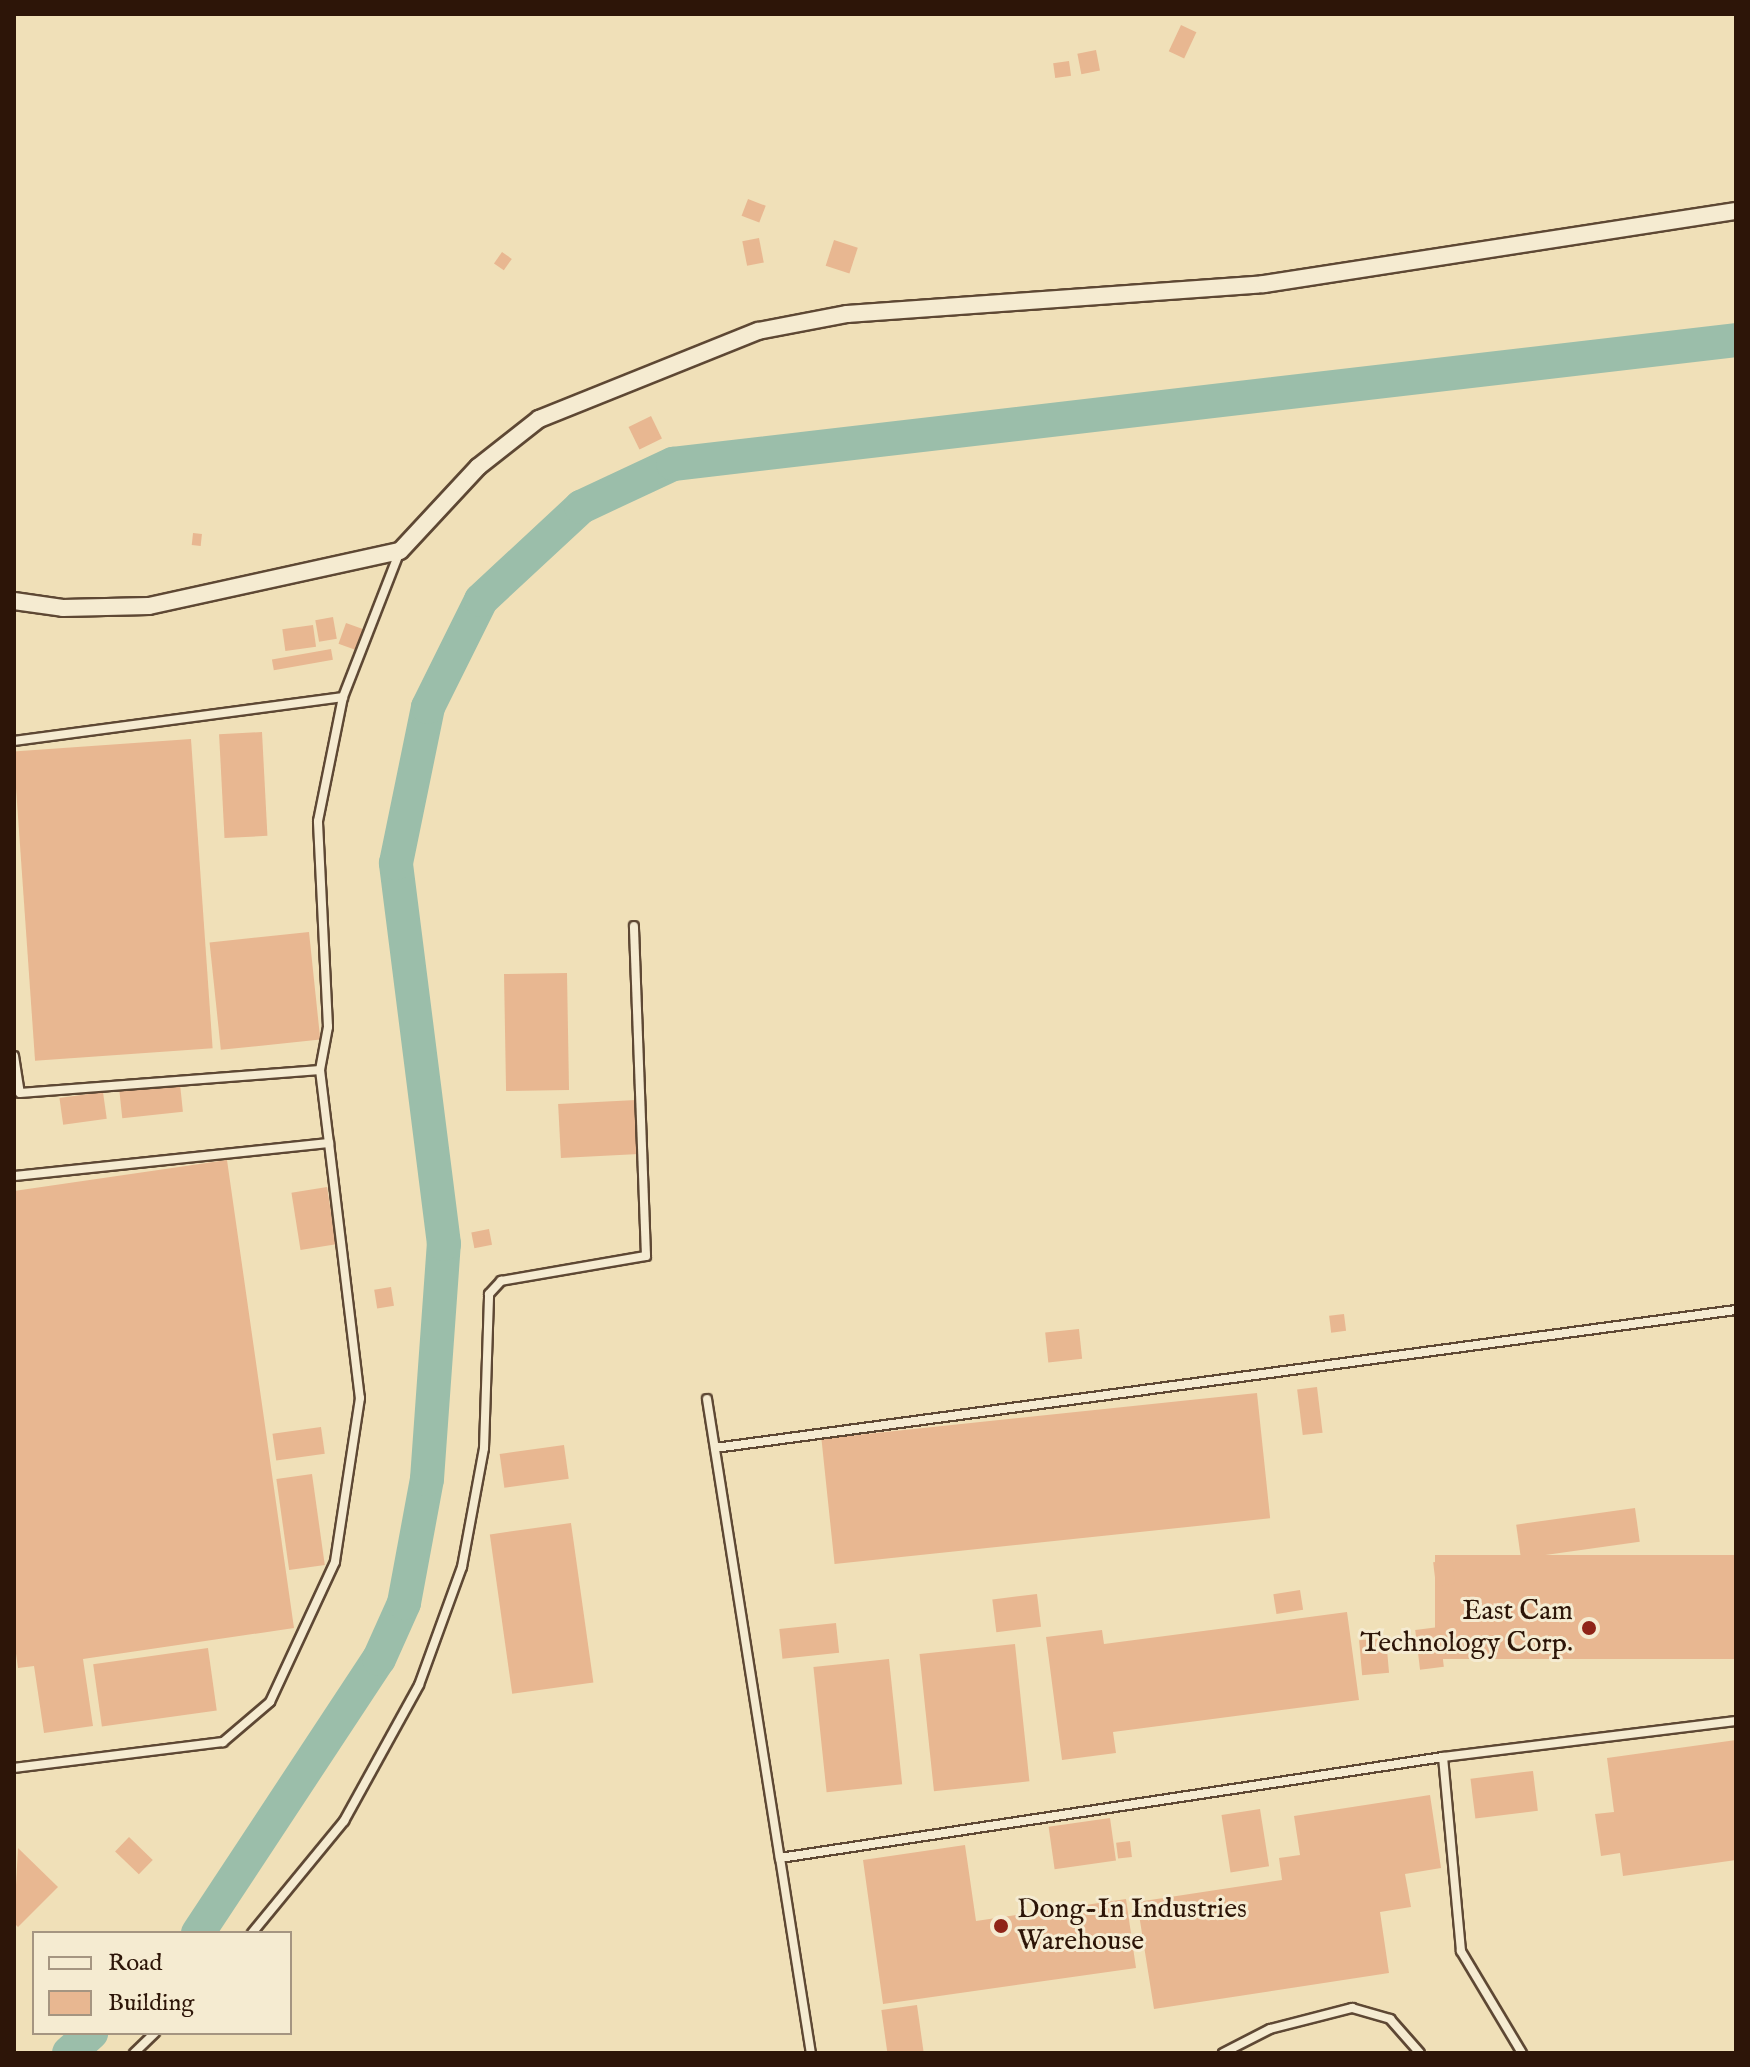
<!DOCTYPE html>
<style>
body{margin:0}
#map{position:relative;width:1750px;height:2067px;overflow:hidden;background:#f0e0b8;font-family:"IM FELL English",serif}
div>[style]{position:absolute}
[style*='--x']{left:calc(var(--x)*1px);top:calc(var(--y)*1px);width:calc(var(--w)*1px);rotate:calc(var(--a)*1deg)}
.river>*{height:34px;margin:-17px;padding:0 17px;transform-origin:17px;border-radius:17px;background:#9bbeaa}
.building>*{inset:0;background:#e8b791;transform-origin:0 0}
.roads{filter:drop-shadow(2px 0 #5e4834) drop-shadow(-2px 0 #5e4834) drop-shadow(0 2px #5e4834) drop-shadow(0 -2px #5e4834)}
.service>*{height:8px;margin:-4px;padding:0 4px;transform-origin:4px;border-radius:4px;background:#f5ebd1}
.minor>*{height:16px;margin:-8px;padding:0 8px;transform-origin:8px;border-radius:8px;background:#f5ebd1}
.dots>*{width:22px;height:22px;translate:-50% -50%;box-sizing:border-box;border:4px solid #f5ebd1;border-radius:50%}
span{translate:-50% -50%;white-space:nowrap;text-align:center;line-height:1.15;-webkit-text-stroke:6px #f5ebd1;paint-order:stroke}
.poi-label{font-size:28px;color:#2d1508}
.right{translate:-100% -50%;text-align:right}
.left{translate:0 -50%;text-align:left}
.frame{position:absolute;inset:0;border:16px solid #2d1508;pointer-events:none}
.legend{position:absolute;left:32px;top:1931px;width:260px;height:104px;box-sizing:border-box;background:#f5ebd1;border:2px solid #a59581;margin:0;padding:10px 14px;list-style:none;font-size:24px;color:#2d1508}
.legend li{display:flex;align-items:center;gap:16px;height:40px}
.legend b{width:40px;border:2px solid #a59581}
</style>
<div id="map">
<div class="river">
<i style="--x:198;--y:1933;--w:328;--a:-56.6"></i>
<i style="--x:379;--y:1659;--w:61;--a:-65.9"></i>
<i style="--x:404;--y:1603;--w:126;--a:-79.5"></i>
<i style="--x:427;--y:1479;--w:236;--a:-85.9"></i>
<i style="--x:444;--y:1244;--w:384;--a:-97.2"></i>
<i style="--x:396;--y:863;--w:159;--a:-78.4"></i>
<i style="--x:428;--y:707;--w:119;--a:-63.6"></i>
<i style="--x:481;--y:600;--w:137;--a:-42.9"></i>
<i style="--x:581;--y:507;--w:102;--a:-25.1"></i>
<i style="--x:673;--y:464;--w:1070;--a:-6.65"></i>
<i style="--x:69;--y:2053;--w:30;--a:-42"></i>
</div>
<div class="building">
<i style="left:1181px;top:25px;width:17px;height:29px;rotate:25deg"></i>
<i style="left:1096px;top:50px;width:21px;height:19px;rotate:79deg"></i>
<i style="left:1069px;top:61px;width:15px;height:16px;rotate:82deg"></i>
<i style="left:748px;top:199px;width:19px;height:18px;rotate:21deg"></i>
<i style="left:759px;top:238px;width:25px;height:17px;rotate:79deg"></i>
<i style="left:834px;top:240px;width:25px;height:27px;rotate:18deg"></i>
<i style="left:502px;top:252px;width:12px;height:14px;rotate:35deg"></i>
<i style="left:651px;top:416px;width:25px;height:25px;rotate:64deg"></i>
<i style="left:193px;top:533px;width:9px;height:12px;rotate:6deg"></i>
<i style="left:333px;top:617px;width:22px;height:18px;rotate:80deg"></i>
<i style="left:346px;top:623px;width:20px;height:22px;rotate:20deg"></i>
<i style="left:313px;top:625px;width:22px;height:31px;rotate:82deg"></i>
<i style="left:331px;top:649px;width:11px;height:60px;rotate:80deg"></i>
<i style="left:262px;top:732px;width:104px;height:43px;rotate:87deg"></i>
<i style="left:191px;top:739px;width:310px;height:178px;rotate:86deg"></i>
<i style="left:309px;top:932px;width:108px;height:100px;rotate:84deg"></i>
<i style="left:567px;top:973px;width:117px;height:63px;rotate:89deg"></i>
<i style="left:180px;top:1084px;width:28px;height:61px;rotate:84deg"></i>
<i style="left:103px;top:1092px;width:27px;height:44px;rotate:82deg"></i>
<i style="left:636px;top:1100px;width:54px;height:78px;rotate:87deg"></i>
<i style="clip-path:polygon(227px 1160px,294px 1628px,83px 1659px,93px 1726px,44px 1733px,34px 1666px,18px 1668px,14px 1639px,14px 1191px)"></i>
<i style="left:327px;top:1187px;width:58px;height:36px;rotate:81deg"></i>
<i style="left:489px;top:1229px;width:16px;height:18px;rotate:79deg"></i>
<i style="left:391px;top:1287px;width:19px;height:17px;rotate:81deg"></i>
<i style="left:1344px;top:1314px;width:17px;height:15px;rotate:83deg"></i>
<i style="left:1079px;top:1329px;width:30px;height:34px;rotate:84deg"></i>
<i style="left:1317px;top:1387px;width:46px;height:20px;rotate:83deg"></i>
<i style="left:1257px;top:1393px;width:126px;height:438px;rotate:84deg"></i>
<i style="left:321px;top:1427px;width:27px;height:49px;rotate:82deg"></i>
<i style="left:564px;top:1445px;width:34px;height:65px;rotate:82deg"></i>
<i style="left:312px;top:1474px;width:92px;height:36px;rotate:82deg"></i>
<i style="left:1635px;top:1508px;width:34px;height:120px;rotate:82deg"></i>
<i style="left:571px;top:1523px;width:161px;height:82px;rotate:82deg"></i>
<i style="left:1736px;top:1555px;width:104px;height:301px;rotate:90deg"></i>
<i style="left:1452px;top:1560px;width:24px;height:19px;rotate:83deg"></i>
<i style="left:1300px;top:1590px;width:20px;height:27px;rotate:81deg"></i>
<i style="left:1037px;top:1594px;width:33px;height:45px;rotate:83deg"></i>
<i style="clip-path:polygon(1347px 1612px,1359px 1700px,1113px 1732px,1116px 1753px,1062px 1760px,1046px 1637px,1102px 1630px,1104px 1644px)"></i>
<i style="left:836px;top:1623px;width:30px;height:57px;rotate:84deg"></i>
<i style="left:1439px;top:1627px;width:40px;height:24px;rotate:83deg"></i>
<i style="left:1386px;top:1638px;width:35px;height:27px;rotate:85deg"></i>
<i style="left:1015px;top:1644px;width:138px;height:96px;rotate:84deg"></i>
<i style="left:208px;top:1648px;width:63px;height:116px;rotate:82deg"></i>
<i style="left:889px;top:1659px;width:126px;height:76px;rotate:84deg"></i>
<i style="clip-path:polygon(1736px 1740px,1736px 1860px,1623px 1876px,1620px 1853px,1601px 1856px,1595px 1814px,1614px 1812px,1607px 1758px)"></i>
<i style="left:1533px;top:1771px;width:40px;height:63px;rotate:83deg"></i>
<i style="clip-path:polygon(1430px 1795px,1441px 1868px,1405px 1874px,1411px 1907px,1380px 1912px,1389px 1973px,1154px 2009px,1137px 1902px,1282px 1880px,1279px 1858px,1300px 1855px,1294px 1816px)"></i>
<i style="left:1260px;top:1809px;width:58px;height:39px;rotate:81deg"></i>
<i style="left:1110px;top:1818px;width:43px;height:62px;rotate:82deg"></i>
<i style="left:129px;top:1837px;width:33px;height:20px;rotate:44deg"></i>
<i style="left:1130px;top:1841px;width:16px;height:14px;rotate:83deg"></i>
<i style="clip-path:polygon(965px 1845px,976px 1921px,1126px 1899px,1136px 1968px,883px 2004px,863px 1860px)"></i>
<i style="clip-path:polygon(18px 1848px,58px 1887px,18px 1927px,14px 1923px)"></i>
<i style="left:917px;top:2005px;width:49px;height:36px;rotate:82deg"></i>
</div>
<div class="roads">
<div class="service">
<i style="--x:14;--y:741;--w:332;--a:-7.6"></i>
<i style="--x:14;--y:1056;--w:37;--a:81"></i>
<i style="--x:20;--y:1093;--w:301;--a:-4.4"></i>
<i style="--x:320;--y:1070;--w:44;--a:-79.5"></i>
<i style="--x:328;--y:1027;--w:206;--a:-92.8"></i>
<i style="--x:318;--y:821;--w:126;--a:-78.6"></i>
<i style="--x:343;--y:697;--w:157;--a:-68.7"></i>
<i style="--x:320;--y:1070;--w:74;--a:83"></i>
<i style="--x:14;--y:1176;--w:317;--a:-6"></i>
<i style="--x:329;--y:1143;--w:257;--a:83.1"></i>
<i style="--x:360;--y:1398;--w:166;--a:98.7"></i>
<i style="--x:335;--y:1562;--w:154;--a:114.9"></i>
<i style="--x:270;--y:1702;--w:62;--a:139.6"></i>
<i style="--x:223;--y:1742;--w:211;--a:172.9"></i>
<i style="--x:707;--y:1399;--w:465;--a:81"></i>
<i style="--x:780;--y:1858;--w:671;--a:-8.66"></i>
<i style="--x:715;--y:1448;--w:1030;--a:-7.7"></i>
<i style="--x:780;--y:1858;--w:197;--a:81"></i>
<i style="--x:252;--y:1933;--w:145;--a:-50.6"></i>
<i style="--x:344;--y:1821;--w:155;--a:-61.1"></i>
<i style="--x:419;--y:1685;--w:126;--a:-70"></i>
<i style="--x:462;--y:1567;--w:121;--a:-79.5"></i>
<i style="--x:484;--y:1448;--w:154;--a:-88.1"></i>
<i style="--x:489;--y:1294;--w:18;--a:-47"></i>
<i style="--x:501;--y:1281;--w:147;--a:-9.8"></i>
<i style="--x:646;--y:1256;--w:330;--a:-92.1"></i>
<i style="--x:134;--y:2053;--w:29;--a:-44"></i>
<i style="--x:1223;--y:2053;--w:53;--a:-27.1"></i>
<i style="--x:1270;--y:2029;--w:85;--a:-14.4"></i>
<i style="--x:1352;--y:2008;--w:40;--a:16"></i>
<i style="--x:1390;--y:2019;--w:45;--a:48.6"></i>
<i style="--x:1522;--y:2053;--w:119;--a:-120.9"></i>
<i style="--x:1461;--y:1951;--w:195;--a:-95.3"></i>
<i style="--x:1443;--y:1757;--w:295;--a:-7"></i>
</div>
<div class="minor">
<i style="--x:14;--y:601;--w:49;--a:8.1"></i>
<i style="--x:63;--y:608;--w:86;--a:-1.3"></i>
<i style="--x:149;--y:606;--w:257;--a:-12.4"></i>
<i style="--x:400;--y:551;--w:115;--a:-47.1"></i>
<i style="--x:478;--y:467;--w:78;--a:-38.2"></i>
<i style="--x:539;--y:419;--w:236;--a:-21.9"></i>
<i style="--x:758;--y:331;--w:91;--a:-10.8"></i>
<i style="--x:847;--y:314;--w:418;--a:-4.1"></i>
<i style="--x:1264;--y:284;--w:478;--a:-8.8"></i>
</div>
</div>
<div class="dots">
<i style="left:1589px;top:1628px;background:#8f2418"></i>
<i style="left:1001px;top:1926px;background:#8f2418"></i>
</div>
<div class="poi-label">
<span class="right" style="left:1573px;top:1628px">East Cam<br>Technology Corp.</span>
<span class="left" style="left:1017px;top:1926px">Dong-In Industries<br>Warehouse</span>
</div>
<div class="frame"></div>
<ul class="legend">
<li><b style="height:10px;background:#f5ebd1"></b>Road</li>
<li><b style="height:22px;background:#e8b791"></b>Building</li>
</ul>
</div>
